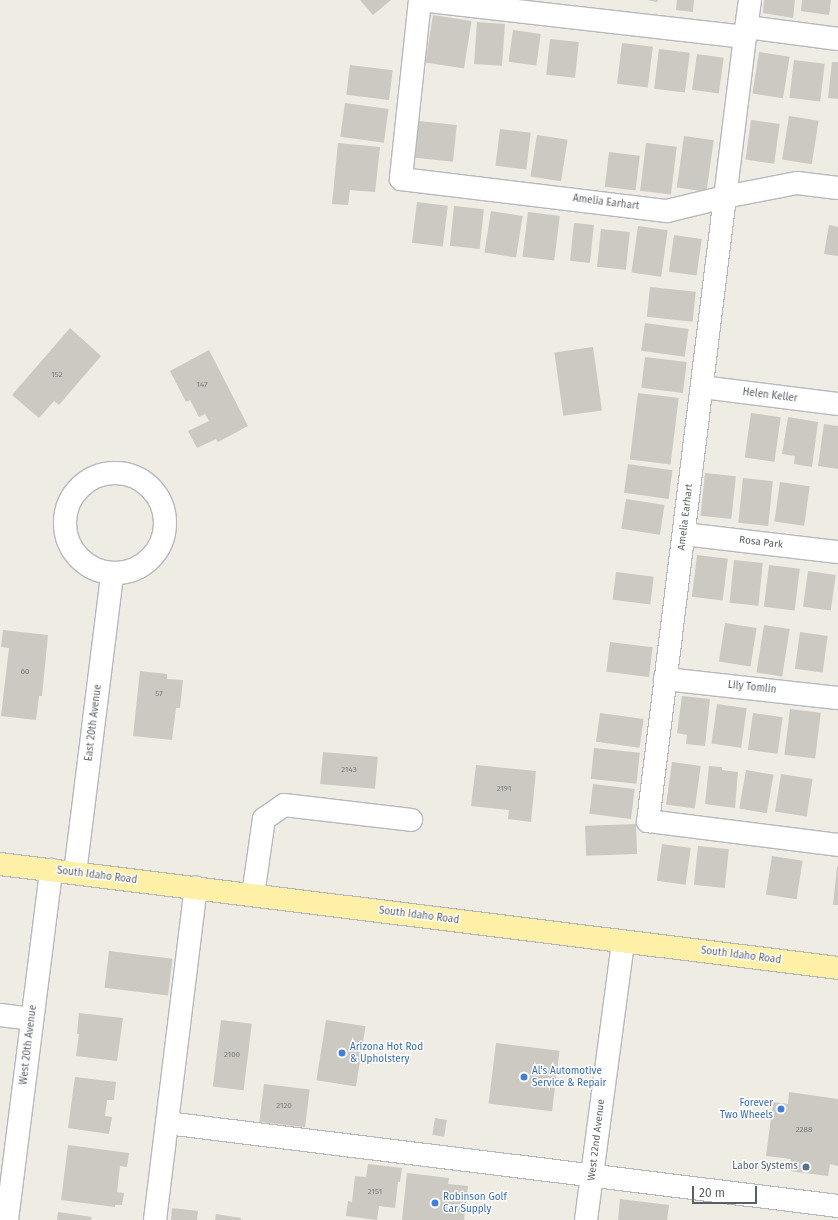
<!DOCTYPE html>
<style>
body{margin:0}
#map{position:relative;width:838px;height:1220px;overflow:hidden;background:#efece3;font-family:"Fira Sans",sans-serif}
div>[style]{position:absolute}
[style*='--x']{left:calc(var(--x)*1px);top:calc(var(--y)*1px);width:calc(var(--w)*1px);rotate:calc(var(--a)*1deg)}
.building>*{inset:0;background:#ccc8c2;transform-origin:0 0}
.roads{filter:drop-shadow(1px 0 #b5b9be) drop-shadow(-1px 0 #b5b9be) drop-shadow(0 1px #b5b9be) drop-shadow(0 -1px #b5b9be)}
.minor>*{height:22px;margin:-11px;padding:0 11px;transform-origin:11px;border-radius:11px;background:#fff}
.minor>.ring{margin:-11px;padding:0;box-sizing:content-box;background:none;border:22px solid #fff;border-radius:50%}
.major>*{height:22px;margin:-11px;padding:0 11px;transform-origin:11px;border-radius:11px;background:#fff0a7}
.dots>*{width:11px;height:11px;translate:-50% -50%;box-sizing:border-box;border:2px solid #fff;border-radius:50%}
span{translate:-50% -50%;white-space:nowrap;text-align:center;line-height:1.15;-webkit-text-stroke:3px #fff;paint-order:stroke}
.number-label{font-size:8px;color:#77797c}
.number-label span{-webkit-text-stroke-width:0}
.street-label{font-size:10px;color:#5b5f64}
.shop-label{font-size:10px;color:#366cbe}
.left{translate:0 -50%;text-align:left}
.right{translate:-100% -50%;text-align:right}
.service-label{font-size:10px;color:#4e5e75}
.scale{position:absolute;left:692px;top:1186px;width:65px;height:18px;box-sizing:border-box;border:2px solid #5b5f64;border-top:0;padding-left:5px;font-size:12px;line-height:14px;white-space:nowrap;color:#5b5f64;-webkit-text-stroke:3px #fff;paint-order:stroke}
</style>
<div id="map">
<div class="building">
<i style="clip-path:polygon(360px 0,391px 0,373px 15px)"></i>
<i style="clip-path:polygon(647px 0,658px 0,657px 2px)"></i>
<i style="clip-path:polygon(677px 0,694px 0,693px 12px,676px 10px)"></i>
<i style="clip-path:polygon(764px 0,795px 0,793px 18px,763px 13px)"></i>
<i style="clip-path:polygon(802px 0,831px 0,829px 15px,801px 11px)"></i>
<i style="left:433px;top:15px;width:39px;height:48px;rotate:9deg"></i>
<i style="left:477px;top:22px;width:28px;height:42px;rotate:4deg"></i>
<i style="left:513px;top:30px;width:28px;height:32px;rotate:8deg"></i>
<i style="left:550px;top:39px;width:29px;height:36px;rotate:6deg"></i>
<i style="left:622px;top:43px;width:31px;height:41px;rotate:7deg"></i>
<i style="left:659px;top:49px;width:31px;height:40px;rotate:7deg"></i>
<i style="left:759px;top:52px;width:31px;height:42px;rotate:9deg"></i>
<i style="left:697px;top:54px;width:27px;height:36px;rotate:8deg"></i>
<i style="left:794px;top:60px;width:31px;height:38px;rotate:7deg"></i>
<i style="clip-path:polygon(832px 62px,838px 62px,838px 99px,828px 98px)"></i>
<i style="left:350px;top:65px;width:43px;height:30px;rotate:7deg"></i>
<i style="left:345px;top:103px;width:44px;height:34px;rotate:8deg"></i>
<i style="left:789px;top:116px;width:30px;height:44px;rotate:9deg"></i>
<i style="left:751px;top:120px;width:29px;height:40px;rotate:8deg"></i>
<i style="left:419px;top:121px;width:38px;height:37px;rotate:6deg"></i>
<i style="left:500px;top:129px;width:31px;height:37px;rotate:7deg"></i>
<i style="left:537px;top:135px;width:31px;height:42px;rotate:9deg"></i>
<i style="left:684px;top:136px;width:30px;height:52px;rotate:8deg"></i>
<i style="clip-path:polygon(338px 143px,380px 147px,375px 192px,350px 190px,348px 205px,332px 204px)"></i>
<i style="left:646px;top:143px;width:31px;height:48px;rotate:7deg"></i>
<i style="left:609px;top:152px;width:31px;height:35px;rotate:7deg"></i>
<i style="left:417px;top:202px;width:31px;height:41px;rotate:7deg"></i>
<i style="left:454px;top:206px;width:30px;height:40px;rotate:6deg"></i>
<i style="left:491px;top:211px;width:32px;height:42px;rotate:9deg"></i>
<i style="left:528px;top:212px;width:32px;height:45px;rotate:7deg"></i>
<i style="left:574px;top:223px;width:20px;height:38px;rotate:6deg"></i>
<i style="clip-path:polygon(829px 225px,838px 227px,838px 256px,824px 254px)"></i>
<i style="left:638px;top:226px;width:30px;height:47px;rotate:8deg"></i>
<i style="left:601px;top:229px;width:29px;height:38px;rotate:6deg"></i>
<i style="left:674px;top:235px;width:28px;height:37px;rotate:8deg"></i>
<i style="left:650px;top:287px;width:46px;height:30px;rotate:6deg"></i>
<i style="left:645px;top:323px;width:44px;height:28px;rotate:8deg"></i>
<i style="clip-path:polygon(70px 328px,101px 356px,59px 405px,54px 401px,39px 418px,12px 395px)"></i>
<i style="left:593px;top:347px;width:64px;height:39px;rotate:82deg"></i>
<i style="clip-path:polygon(209px 350px,248px 426px,218px 442px,216px 439px,197px 448px,188px 431px,209px 421px,205px 414px,199px 417px,190px 400px,186px 402px,170px 371px)"></i>
<i style="left:645px;top:357px;width:42px;height:31px;rotate:7deg"></i>
<i style="left:638px;top:393px;width:41px;height:67px;rotate:7deg"></i>
<i style="left:751px;top:413px;width:30px;height:45px;rotate:8deg"></i>
<i style="clip-path:polygon(788px 417px,818px 422px,812px 467px,794px 464px,795px 456px,782px 454px)"></i>
<i style="clip-path:polygon(824px 424px,838px 426px,838px 469px,818px 466px)"></i>
<i style="left:628px;top:464px;width:45px;height:29px;rotate:8deg"></i>
<i style="left:705px;top:473px;width:31px;height:43px;rotate:6deg"></i>
<i style="left:743px;top:478px;width:30px;height:45px;rotate:6deg"></i>
<i style="left:780px;top:482px;width:30px;height:40px;rotate:8deg"></i>
<i style="left:626px;top:499px;width:39px;height:30px;rotate:9deg"></i>
<i style="left:697px;top:555px;width:31px;height:42px;rotate:7deg"></i>
<i style="left:734px;top:560px;width:29px;height:43px;rotate:6deg"></i>
<i style="left:769px;top:565px;width:31px;height:42px;rotate:7deg"></i>
<i style="left:808px;top:571px;width:28px;height:36px;rotate:8deg"></i>
<i style="left:616px;top:572px;width:38px;height:28px;rotate:7deg"></i>
<i style="left:725px;top:623px;width:32px;height:39px;rotate:9deg"></i>
<i style="left:764px;top:625px;width:26px;height:48px;rotate:9deg"></i>
<i style="clip-path:polygon(3px 630px,48px 635px,42px 696px,39px 696px,36px 720px,1px 716px,9px 648px,1px 647px)"></i>
<i style="left:800px;top:632px;width:28px;height:37px;rotate:8deg"></i>
<i style="left:610px;top:642px;width:43px;height:30px;rotate:7deg"></i>
<i style="clip-path:polygon(140px 671px,167px 674px,167px 679px,183px 680px,180px 708px,176px 708px,172px 740px,133px 736px)"></i>
<i style="clip-path:polygon(682px 696px,710px 699px,705px 746px,686px 744px,687px 735px,677px 733px)"></i>
<i style="left:717px;top:704px;width:30px;height:40px;rotate:8deg"></i>
<i style="left:790px;top:709px;width:31px;height:46px;rotate:7deg"></i>
<i style="left:600px;top:713px;width:44px;height:29px;rotate:8deg"></i>
<i style="left:753px;top:713px;width:30px;height:37px;rotate:8deg"></i>
<i style="left:594px;top:748px;width:46px;height:31px;rotate:6deg"></i>
<i style="left:323px;top:752px;width:55px;height:32px;rotate:5deg"></i>
<i style="left:672px;top:762px;width:29px;height:43px;rotate:8deg"></i>
<i style="clip-path:polygon(476px 765px,536px 771px,531px 822px,508px 819px,509px 810px,471px 806px)"></i>
<i style="clip-path:polygon(709px 766px,722px 767px,722px 770px,738px 772px,735px 808px,705px 804px)"></i>
<i style="left:746px;top:770px;width:28px;height:39px;rotate:10deg"></i>
<i style="left:781px;top:774px;width:32px;height:38px;rotate:9deg"></i>
<i style="left:593px;top:784px;width:42px;height:30px;rotate:7deg"></i>
<i style="left:636px;top:824px;width:30px;height:51px;rotate:88deg"></i>
<i style="left:662px;top:844px;width:29px;height:37px;rotate:8deg"></i>
<i style="left:698px;top:846px;width:31px;height:39px;rotate:6deg"></i>
<i style="left:772px;top:856px;width:31px;height:39px;rotate:9deg"></i>
<i style="clip-path:polygon(837px 867px,838px 867px,838px 905px,833px 905px)"></i>
<i style="left:109px;top:951px;width:64px;height:37px;rotate:7deg"></i>
<i style="clip-path:polygon(79px 1013px,123px 1018px,117px 1061px,76px 1056px,79px 1034px,77px 1034px)"></i>
<i style="left:221px;top:1020px;width:31px;height:67px;rotate:7deg"></i>
<i style="left:326px;top:1020px;width:40px;height:61px;rotate:9deg"></i>
<i style="left:496px;top:1043px;width:64px;height:61px;rotate:7deg"></i>
<i style="clip-path:polygon(75px 1077px,116px 1082px,114px 1100px,107px 1100px,105px 1116px,112px 1117px,109px 1134px,68px 1128px)"></i>
<i style="left:264px;top:1084px;width:46px;height:38px;rotate:7deg"></i>
<i style="clip-path:polygon(789px 1092px,838px 1099px,838px 1166px,830px 1164px,828px 1176px,789px 1171px,791px 1159px,766px 1156px,773px 1102px,788px 1104px)"></i>
<i style="left:435px;top:1118px;width:12px;height:17px;rotate:9deg"></i>
<i style="clip-path:polygon(68px 1145px,129px 1153px,127px 1167px,120px 1166px,117px 1192px,124px 1193px,122px 1205px,115px 1205px,115px 1207px,61px 1200px)"></i>
<i style="clip-path:polygon(368px 1164px,402px 1168px,400px 1182px,398px 1182px,395px 1208px,379px 1206px,377px 1220px,346px 1216px,348px 1201px,352px 1202px,355px 1176px,366px 1177px)"></i>
<i style="clip-path:polygon(407px 1173px,449px 1178px,448px 1184px,468px 1186px,464px 1220px,402px 1220px)"></i>
<i style="clip-path:polygon(620px 1199px,669px 1205px,667px 1220px,618px 1220px)"></i>
<i style="clip-path:polygon(172px 1208px,198px 1211px,197px 1220px,171px 1220px)"></i>
<i style="clip-path:polygon(58px 1212px,92px 1217px,91px 1220px,57px 1220px)"></i>
<i style="clip-path:polygon(216px 1214px,241px 1218px,241px 1220px,215px 1220px)"></i>
</div>
<div class="roads">
<div class="minor">
<i style="--x:750;--y:0;--w:37;--a:98"></i>
<i style="--x:745;--y:37;--w:327;--a:-173.5"></i>
<i style="--x:420;--y:0;--w:180;--a:96.1"></i>
<i style="--x:401;--y:179;--w:268;--a:6.9"></i>
<i style="--x:667;--y:211;--w:60;--a:-13.6"></i>
<i style="--x:725;--y:197;--w:629;--a:97.03"></i>
<i style="--x:648;--y:821;--w:192;--a:7.2"></i>
<i style="--x:747;--y:27;--w:92;--a:7.5"></i>
<i style="--x:745;--y:37;--w:161;--a:97.1"></i>
<i style="--x:725;--y:197;--w:73;--a:-11"></i>
<i style="--x:797;--y:183;--w:41;--a:7"></i>
<i style="--x:702;--y:387;--w:137;--a:7.1"></i>
<i class="ring" style="left:65px;top:473px;width:78px;height:78px"></i>
<i style="--x:684;--y:534;--w:155;--a:6.7"></i>
<i style="--x:665;--y:679;--w:174;--a:6.3"></i>
<i style="--x:75;--y:873;--w:301;--a:-82.9"></i>
<i style="--x:253;--y:895;--w:77;--a:-81.8"></i>
<i style="--x:264;--y:819;--w:24;--a:-35"></i>
<i style="--x:284;--y:805;--w:128;--a:6.7"></i>
<i style="--x:0;--y:1015;--w:32;--a:7"></i>
<i style="--x:167;--y:1123;--w:676;--a:7.05"></i>
<i style="--x:7;--y:1220;--w:353;--a:-82.8"></i>
<i style="--x:155;--y:1220;--w:335;--a:-83"></i>
<i style="--x:586;--y:1220;--w:280;--a:-82.4"></i>
</div>
<div class="major">
<i style="--x:0;--y:864;--w:844;--a:7.07"></i>
</div>
</div>
<div class="dots">
<i style="left:342px;top:1053px;background:#3f7fe0"></i>
<i style="left:524px;top:1077px;background:#3f7fe0"></i>
<i style="left:781px;top:1109px;background:#3f7fe0"></i>
<i style="left:806px;top:1167px;background:#5c6f8a"></i>
<i style="left:435px;top:1203px;background:#3f7fe0"></i>
</div>
<div class="number-label">
<span style="left:57px;top:375px">152</span>
<span style="left:202px;top:385px">147</span>
<span style="left:25px;top:672px">60</span>
<span style="left:159px;top:694px">57</span>
<span style="left:349px;top:770px">2143</span>
<span style="left:504px;top:789px">2191</span>
<span style="left:232px;top:1055px">2100</span>
<span style="left:284px;top:1106px">2120</span>
<span style="left:804px;top:1130px">2288</span>
<span style="left:375px;top:1192px">2151</span>
</div>
<div class="street-label">
<span style="left:606px;top:203px;rotate:7deg">Amelia Earhart</span>
<span style="left:770px;top:396px;rotate:7deg">Helen Keller</span>
<span style="left:686px;top:517px;rotate:-83deg">Amelia Earhart</span>
<span style="left:761px;top:543px;rotate:7deg">Rosa Park</span>
<span style="left:752px;top:688px;rotate:6deg">Lily Tomlin</span>
<span style="left:94px;top:723px;rotate:-83deg">East 20th Avenue</span>
<span style="left:97px;top:876px;rotate:7deg">South Idaho Road</span>
<span style="left:419px;top:916px;rotate:7deg">South Idaho Road</span>
<span style="left:741px;top:956px;rotate:7deg">South Idaho Road</span>
<span style="left:29px;top:1045px;rotate:-83deg">West 20th Avenue</span>
<span style="left:597px;top:1140px;rotate:-83deg">West 22nd Avenue</span>
</div>
<div class="shop-label">
<span class="left" style="left:350px;top:1053px">Arizona Hot Rod<br>&amp; Upholstery</span>
<span class="left" style="left:532px;top:1077px">Al's Automotive<br>Service &amp; Repair</span>
<span class="right" style="left:773px;top:1109px">Forever<br>Two Wheels</span>
<span class="left" style="left:443px;top:1203px">Robinson Golf<br>Car Supply</span>
</div>
<div class="service-label">
<span class="right" style="left:798px;top:1167px">Labor Systems</span>
</div>
<div class="scale">20 m</div>
</div>
